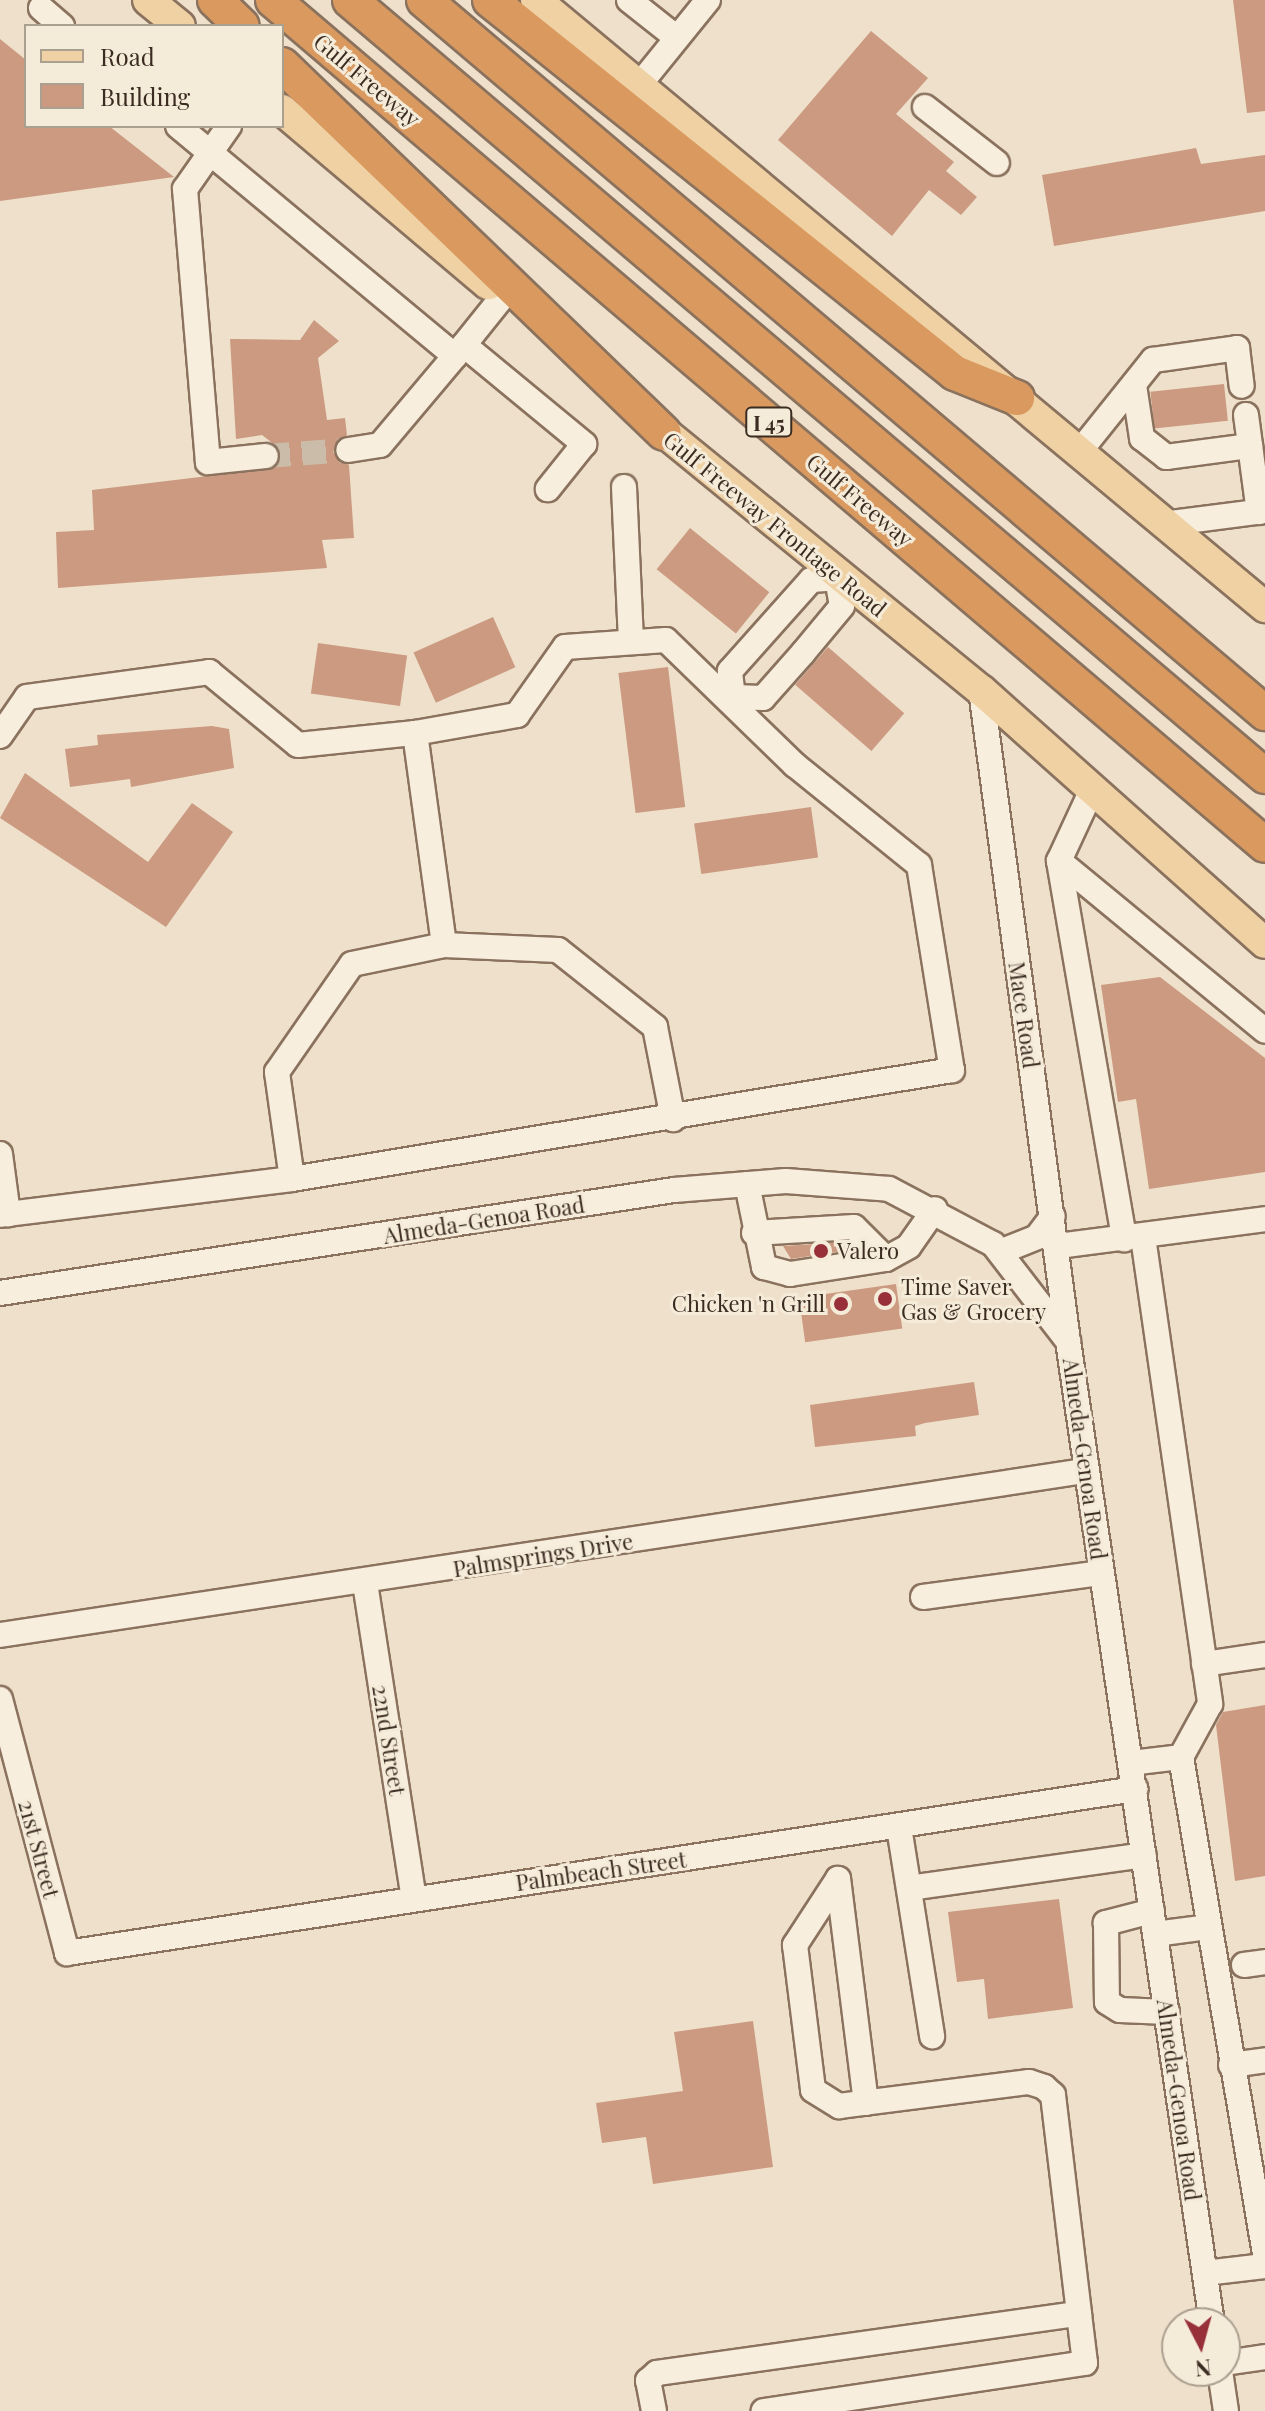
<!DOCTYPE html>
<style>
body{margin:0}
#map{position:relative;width:1265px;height:2411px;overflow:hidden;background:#eee0ca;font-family:"Playfair Display",serif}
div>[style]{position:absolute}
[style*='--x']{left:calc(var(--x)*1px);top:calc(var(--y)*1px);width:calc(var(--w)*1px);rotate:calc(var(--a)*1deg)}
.building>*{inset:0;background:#cb9a81;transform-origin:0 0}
.minor-tunnel>*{height:24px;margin-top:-12px;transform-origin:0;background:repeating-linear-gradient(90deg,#cabca8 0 24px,transparent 0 36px)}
.roads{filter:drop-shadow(2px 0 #8a725e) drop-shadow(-2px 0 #8a725e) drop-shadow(0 2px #8a725e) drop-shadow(0 -2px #8a725e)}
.minor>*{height:24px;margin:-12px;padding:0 12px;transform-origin:12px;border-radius:12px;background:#f8eedd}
.major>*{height:30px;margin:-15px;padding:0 15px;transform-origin:15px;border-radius:15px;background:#efd1a4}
.highway>*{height:34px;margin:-17px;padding:0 17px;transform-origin:17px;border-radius:17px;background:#d9995f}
.dots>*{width:22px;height:22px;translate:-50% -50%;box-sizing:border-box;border:4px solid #f5ebd9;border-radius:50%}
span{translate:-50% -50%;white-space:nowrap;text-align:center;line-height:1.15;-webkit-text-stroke:6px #f5ebd9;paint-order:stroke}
.shield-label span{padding:2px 6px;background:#f5ebd9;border:2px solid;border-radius:6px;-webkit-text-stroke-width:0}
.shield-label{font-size:20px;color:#3b2c21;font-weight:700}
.street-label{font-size:22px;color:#3b2c21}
.poi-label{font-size:22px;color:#3b2c21}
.left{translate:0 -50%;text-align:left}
.right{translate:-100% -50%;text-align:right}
.legend{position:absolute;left:24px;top:24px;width:260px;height:104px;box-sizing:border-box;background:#f5ebd9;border:2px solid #ab9f8f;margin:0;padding:10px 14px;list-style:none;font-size:24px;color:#3b2c21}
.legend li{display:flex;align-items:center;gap:16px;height:40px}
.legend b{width:40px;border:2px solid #ab9f8f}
.north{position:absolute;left:1161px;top:2307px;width:80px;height:80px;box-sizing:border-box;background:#f5ebd9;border:2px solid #ab9f8f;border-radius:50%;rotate:174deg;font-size:22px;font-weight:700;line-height:32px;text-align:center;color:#3b2c21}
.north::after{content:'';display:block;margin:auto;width:28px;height:36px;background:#983039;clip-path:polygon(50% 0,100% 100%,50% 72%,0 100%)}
</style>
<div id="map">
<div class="building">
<i style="clip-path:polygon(1233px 0,1265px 0,1265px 111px,1247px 113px)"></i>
<i style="clip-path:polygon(871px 31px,928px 78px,896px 114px,954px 162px,946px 171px,977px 197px,961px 215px,929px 190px,892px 236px,778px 140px)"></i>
<i style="clip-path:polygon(0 39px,26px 60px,26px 126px,109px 126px,174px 177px,0 201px)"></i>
<i style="clip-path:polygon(1196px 148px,1201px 164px,1265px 155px,1265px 211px,1054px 246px,1042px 175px)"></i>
<i style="clip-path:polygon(314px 320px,339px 341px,318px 358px,327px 420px,345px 418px,347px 435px,333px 452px,349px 465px,354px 538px,322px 540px,327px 568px,58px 588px,56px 532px,94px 530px,92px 490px,275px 468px,279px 448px,262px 435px,236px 439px,230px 339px,300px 340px)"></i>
<i style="left:1224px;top:384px;width:37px;height:74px;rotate:84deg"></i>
<i style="left:690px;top:528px;width:102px;height:53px;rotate:39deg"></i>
<i style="left:493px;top:617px;width:55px;height:87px;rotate:66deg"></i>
<i style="left:318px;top:643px;width:90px;height:51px;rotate:8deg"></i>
<i style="left:828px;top:647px;width:101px;height:50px;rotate:41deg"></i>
<i style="left:668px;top:667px;width:141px;height:50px;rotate:83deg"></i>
<i style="clip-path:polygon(212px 726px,229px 729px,234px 768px,131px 787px,130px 779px,70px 787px,65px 749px,98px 745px,97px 735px)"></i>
<i style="clip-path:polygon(25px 773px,148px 862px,192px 803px,233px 832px,166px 927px,0 818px)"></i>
<i style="left:811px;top:807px;width:51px;height:118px;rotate:82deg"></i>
<i style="clip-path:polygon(1160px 977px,1265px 1058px,1265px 1172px,1149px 1189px,1136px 1099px,1118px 1102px,1101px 985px)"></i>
<i style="clip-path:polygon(848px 1242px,855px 1249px,791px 1259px,783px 1246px)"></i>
<i style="left:896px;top:1284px;width:45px;height:98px;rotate:82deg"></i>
<i style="clip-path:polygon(974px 1382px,979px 1415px,925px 1423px,915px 1426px,916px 1436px,815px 1447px,810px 1405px)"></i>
<i style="clip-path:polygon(1265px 1705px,1265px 1876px,1235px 1881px,1216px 1725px,1223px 1712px)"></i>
<i style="clip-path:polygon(1059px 1899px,1073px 2008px,988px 2019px,984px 1979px,957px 1982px,948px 1912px)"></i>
<i style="clip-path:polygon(753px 2021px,773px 2167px,653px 2184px,646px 2137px,602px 2143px,596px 2103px,683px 2091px,674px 2032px)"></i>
</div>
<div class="minor-tunnel">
<i style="--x:266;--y:456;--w:82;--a:-4.2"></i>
</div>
<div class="roads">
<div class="minor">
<i style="--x:629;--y:0;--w:61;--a:38.4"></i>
<i style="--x:41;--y:8;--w:28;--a:41"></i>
<i style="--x:640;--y:84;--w:108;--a:-51"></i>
<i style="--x:925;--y:107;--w:91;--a:37.9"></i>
<i style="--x:178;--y:126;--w:360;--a:39.7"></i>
<i style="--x:455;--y:356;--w:116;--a:130.1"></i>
<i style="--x:380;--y:445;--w:32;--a:171"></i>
<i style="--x:229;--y:126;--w:77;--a:124.9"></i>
<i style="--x:185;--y:189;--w:274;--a:85.2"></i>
<i style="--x:208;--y:462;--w:58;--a:-5.9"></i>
<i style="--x:464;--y:345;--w:156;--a:39.5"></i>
<i style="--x:584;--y:444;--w:58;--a:128.7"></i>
<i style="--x:455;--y:356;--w:77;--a:-51.3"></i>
<i style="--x:1134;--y:385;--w:54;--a:81.4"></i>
<i style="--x:1142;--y:438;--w:31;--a:38"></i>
<i style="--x:1166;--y:457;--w:85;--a:-7.5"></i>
<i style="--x:1246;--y:415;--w:98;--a:82.4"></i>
<i style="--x:1080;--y:451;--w:117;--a:-51.3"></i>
<i style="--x:1153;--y:360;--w:85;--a:-8.1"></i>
<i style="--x:1237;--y:348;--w:38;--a:83"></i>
<i style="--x:624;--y:487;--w:152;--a:87.4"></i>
<i style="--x:1171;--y:523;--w:95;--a:-7.3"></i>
<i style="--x:837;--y:578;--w:28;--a:80"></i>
<i style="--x:842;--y:606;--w:61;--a:129.7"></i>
<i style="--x:803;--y:653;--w:60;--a:131.6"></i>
<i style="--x:763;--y:698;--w:30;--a:-178"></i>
<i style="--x:733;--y:697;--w:26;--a:-97"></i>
<i style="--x:730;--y:671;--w:122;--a:-48.3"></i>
<i style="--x:811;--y:580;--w:26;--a:-4"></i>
<i style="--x:981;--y:690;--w:650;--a:82.39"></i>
<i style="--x:415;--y:733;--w:214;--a:82.2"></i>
<i style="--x:0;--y:736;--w:47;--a:-55.3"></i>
<i style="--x:27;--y:697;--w:184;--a:-7.8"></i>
<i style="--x:209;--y:672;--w:115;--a:39.4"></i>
<i style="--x:298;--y:745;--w:118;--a:-5.9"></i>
<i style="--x:415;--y:733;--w:104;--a:-10"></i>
<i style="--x:517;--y:715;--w:83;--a:-54.8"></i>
<i style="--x:565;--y:647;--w:101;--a:-4"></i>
<i style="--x:666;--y:640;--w:180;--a:44.1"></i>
<i style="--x:795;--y:765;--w:159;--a:38.9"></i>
<i style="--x:919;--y:865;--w:208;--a:80.9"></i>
<i style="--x:952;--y:1070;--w:669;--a:170.62"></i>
<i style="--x:292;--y:1179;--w:294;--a:173"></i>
<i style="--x:1091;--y:792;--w:76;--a:114.9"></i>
<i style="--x:1059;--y:861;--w:267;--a:39.5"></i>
<i style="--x:1059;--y:861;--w:384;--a:80.2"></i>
<i style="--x:0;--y:1154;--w:61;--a:82.4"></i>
<i style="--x:292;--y:1179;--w:108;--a:-98"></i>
<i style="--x:277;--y:1072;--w:131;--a:-55.2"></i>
<i style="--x:352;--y:964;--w:94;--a:-11.7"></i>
<i style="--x:444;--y:945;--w:114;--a:2.5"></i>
<i style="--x:558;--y:950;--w:124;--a:38.4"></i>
<i style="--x:655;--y:1027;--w:94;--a:78.9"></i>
<i style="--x:747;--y:1184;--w:85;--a:78.4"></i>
<i style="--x:764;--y:1267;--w:27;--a:15"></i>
<i style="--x:790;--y:1274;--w:97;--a:-8.9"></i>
<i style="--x:886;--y:1259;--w:26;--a:-29"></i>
<i style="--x:909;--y:1246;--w:45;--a:-54.9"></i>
<i style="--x:754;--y:1233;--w:100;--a:-3.4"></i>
<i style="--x:854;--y:1227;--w:45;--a:45"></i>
<i style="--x:1143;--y:1237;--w:472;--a:81.8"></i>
<i style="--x:1210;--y:1704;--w:60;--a:118.7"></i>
<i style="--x:1181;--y:1757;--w:504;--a:80.41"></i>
<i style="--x:1058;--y:1246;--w:209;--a:-7.4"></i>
<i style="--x:1000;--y:1252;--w:40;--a:-22"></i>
<i style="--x:1037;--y:1237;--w:26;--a:-53"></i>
<i style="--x:0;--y:1293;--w:682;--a:-8.69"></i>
<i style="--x:674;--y:1190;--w:112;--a:-4.6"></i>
<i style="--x:786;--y:1181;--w:103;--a:4.4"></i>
<i style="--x:889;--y:1189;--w:118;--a:27.9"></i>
<i style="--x:993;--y:1244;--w:123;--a:52.3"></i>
<i style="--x:1068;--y:1341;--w:993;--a:81.66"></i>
<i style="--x:365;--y:1583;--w:319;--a:81.2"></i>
<i style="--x:923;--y:1597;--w:180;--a:-7.7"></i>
<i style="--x:0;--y:1635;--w:1097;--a:-8.6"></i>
<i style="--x:1204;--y:1664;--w:62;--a:-8.4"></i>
<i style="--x:0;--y:1699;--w:263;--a:75.2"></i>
<i style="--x:67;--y:1953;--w:1081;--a:-8.73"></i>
<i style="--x:1131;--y:1763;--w:50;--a:-6.8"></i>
<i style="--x:899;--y:1827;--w:212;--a:81"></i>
<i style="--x:909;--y:1888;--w:237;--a:-8"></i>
<i style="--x:1152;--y:1911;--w:48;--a:165.4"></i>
<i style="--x:1106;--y:1923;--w:79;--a:89.3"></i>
<i style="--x:1107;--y:2002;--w:15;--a:32"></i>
<i style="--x:1120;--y:2010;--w:47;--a:2.4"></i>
<i style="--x:1155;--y:1934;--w:53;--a:-7.5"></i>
<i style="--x:1244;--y:1965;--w:21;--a:-8"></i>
<i style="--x:1231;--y:2065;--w:34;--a:-8"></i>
<i style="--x:866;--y:2103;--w:226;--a:-97.1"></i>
<i style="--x:838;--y:1879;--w:79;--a:123.1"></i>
<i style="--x:795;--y:1945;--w:146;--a:82.9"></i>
<i style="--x:813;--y:2090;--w:31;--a:32"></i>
<i style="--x:839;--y:2106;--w:192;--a:-7.2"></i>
<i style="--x:1029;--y:2082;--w:16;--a:18"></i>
<i style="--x:1044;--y:2087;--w:12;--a:42"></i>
<i style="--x:1053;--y:2095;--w:221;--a:83.2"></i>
<i style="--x:1205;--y:2273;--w:60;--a:-6.7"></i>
<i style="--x:1225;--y:2363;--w:40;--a:-8.5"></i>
<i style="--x:1220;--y:2371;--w:40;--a:81.5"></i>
<i style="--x:654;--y:2411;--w:31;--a:-101"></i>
<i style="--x:648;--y:2381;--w:12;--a:-42"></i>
<i style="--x:657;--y:2373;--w:426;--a:-8"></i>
<i style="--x:1079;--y:2314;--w:49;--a:83"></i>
<i style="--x:1085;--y:2363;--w:325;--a:171.5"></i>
</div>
<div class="major">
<i style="--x:148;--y:0;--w:41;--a:39.1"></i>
<i style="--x:536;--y:0;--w:949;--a:39.78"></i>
<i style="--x:282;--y:110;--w:270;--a:40.2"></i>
<i style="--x:647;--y:418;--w:431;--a:39.2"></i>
<i style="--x:981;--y:690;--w:380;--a:41.7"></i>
</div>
<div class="highway">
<i style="--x:215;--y:0;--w:37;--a:44"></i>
<i style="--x:273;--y:0;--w:1303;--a:40.42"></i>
<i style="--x:350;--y:0;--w:1200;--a:40.3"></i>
<i style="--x:424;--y:0;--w:1103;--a:40.29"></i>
<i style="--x:490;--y:0;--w:596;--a:38.73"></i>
<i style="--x:955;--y:373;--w:67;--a:22"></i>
<i style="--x:282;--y:65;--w:530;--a:43.93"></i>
</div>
</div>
<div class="dots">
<i style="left:821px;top:1251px;background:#983039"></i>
<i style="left:885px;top:1299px;background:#983039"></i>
<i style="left:841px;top:1304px;background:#983039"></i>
</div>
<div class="shield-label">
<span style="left:769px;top:422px">I 45</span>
</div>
<div class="street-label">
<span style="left:367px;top:80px;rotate:40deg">Gulf Freeway</span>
<span style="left:860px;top:500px;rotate:40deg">Gulf Freeway</span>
<span style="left:775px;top:524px;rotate:39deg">Gulf Freeway Frontage Road</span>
<span style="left:1024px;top:1015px;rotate:82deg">Mace Road</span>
<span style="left:484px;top:1220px;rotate:-9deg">Almeda-Genoa Road</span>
<span style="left:1085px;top:1459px;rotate:82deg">Almeda-Genoa Road</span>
<span style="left:543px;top:1555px;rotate:-9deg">Palmsprings Drive</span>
<span style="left:389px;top:1740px;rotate:81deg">22nd Street</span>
<span style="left:39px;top:1849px;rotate:75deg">21st Street</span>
<span style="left:601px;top:1871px;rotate:-8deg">Palmbeach Street</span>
<span style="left:1179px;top:2100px;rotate:82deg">Almeda-Genoa Road</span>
</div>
<div class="poi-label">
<span class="left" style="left:837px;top:1251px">Valero</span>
<span class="left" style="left:901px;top:1299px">Time Saver<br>Gas &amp; Grocery</span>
<span class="right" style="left:825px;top:1304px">Chicken 'n Grill</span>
</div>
<ul class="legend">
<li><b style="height:10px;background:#efd1a4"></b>Road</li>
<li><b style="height:22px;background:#cb9a81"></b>Building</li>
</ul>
<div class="north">N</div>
</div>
